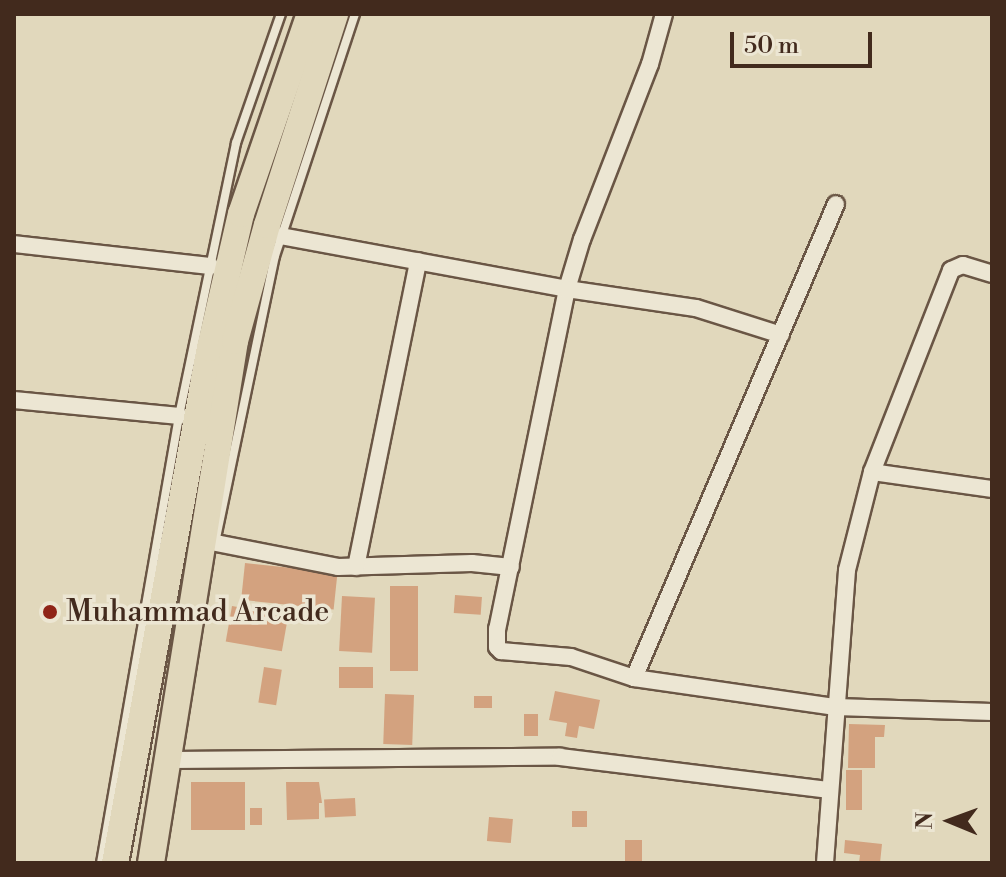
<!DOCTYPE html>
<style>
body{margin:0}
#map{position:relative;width:1006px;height:877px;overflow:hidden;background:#e1d8bc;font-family:"Libre Bodoni",serif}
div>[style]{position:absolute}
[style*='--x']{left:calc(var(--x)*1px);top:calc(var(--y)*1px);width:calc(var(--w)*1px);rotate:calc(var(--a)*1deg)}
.building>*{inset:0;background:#d3a27f;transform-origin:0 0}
.roads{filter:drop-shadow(2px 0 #6a5645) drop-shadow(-2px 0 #6a5645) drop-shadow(0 2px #6a5645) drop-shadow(0 -2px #6a5645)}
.lane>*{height:8px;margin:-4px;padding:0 4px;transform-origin:4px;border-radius:4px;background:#ece6d3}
.street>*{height:16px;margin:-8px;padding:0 8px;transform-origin:8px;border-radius:8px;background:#ece6d3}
.primary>*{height:26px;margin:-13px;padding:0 13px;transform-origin:13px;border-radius:13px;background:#e1d8bc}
.dots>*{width:22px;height:22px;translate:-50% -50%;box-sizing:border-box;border:4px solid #ece6d3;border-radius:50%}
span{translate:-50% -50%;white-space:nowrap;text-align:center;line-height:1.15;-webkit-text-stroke:7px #ece6d3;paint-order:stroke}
.poi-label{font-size:30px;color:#422a1d}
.left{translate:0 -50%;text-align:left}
.frame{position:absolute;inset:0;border:16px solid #422a1d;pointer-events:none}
.north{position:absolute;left:910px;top:781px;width:80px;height:80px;-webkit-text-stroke:6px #ece6d3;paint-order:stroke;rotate:271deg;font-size:22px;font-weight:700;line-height:32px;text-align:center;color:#422a1d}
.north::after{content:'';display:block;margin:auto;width:28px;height:36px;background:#422a1d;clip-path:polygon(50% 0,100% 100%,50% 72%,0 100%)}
.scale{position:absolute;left:730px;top:32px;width:142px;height:36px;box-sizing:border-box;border:4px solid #422a1d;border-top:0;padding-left:10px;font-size:24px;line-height:28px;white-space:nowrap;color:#422a1d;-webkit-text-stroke:6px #ece6d3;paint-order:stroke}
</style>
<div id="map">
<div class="building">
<i style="left:245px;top:563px;width:93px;height:37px;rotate:6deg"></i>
<i style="left:390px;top:586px;width:28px;height:85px"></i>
<i style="left:455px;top:595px;width:27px;height:18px;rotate:4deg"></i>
<i style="left:342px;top:596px;width:33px;height:55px;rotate:3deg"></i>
<i style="left:232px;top:606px;width:57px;height:36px;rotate:10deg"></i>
<i style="left:264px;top:667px;width:18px;height:36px;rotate:9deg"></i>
<i style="left:373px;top:667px;width:21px;height:34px;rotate:90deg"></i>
<i style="clip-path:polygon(555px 691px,600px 700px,594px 729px,579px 726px,577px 738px,565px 736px,567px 723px,549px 720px)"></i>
<i style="left:385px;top:694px;width:29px;height:50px;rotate:2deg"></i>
<i style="left:474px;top:696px;width:18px;height:12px"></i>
<i style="left:524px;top:714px;width:14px;height:22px"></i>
<i style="clip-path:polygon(849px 724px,885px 725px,884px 737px,875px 737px,875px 768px,848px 768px)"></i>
<i style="left:846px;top:770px;width:16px;height:40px"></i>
<i style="left:191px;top:782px;width:54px;height:48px"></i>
<i style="clip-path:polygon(286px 782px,319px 782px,322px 803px,319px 803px,319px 819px,287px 820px)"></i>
<i style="left:355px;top:798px;width:18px;height:31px;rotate:87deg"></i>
<i style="left:250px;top:808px;width:12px;height:17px"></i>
<i style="left:572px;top:811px;width:15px;height:16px"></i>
<i style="left:489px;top:817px;width:24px;height:24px;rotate:5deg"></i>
<i style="left:625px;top:840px;width:17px;height:23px"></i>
<i style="clip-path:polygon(845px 840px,882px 844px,880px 863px,859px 863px,860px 855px,844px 853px)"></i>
</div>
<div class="roads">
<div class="lane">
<i style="--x:216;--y:538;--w:288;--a:-78.2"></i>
<i style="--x:275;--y:256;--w:255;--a:-71.7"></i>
<i style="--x:101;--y:863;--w:454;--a:-80.1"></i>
<i style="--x:179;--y:416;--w:279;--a:-78.2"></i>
<i style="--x:236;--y:143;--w:137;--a:-70.8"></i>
</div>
<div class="street">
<i style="--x:664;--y:14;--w:52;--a:105.6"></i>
<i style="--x:650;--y:64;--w:188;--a:111.2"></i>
<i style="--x:582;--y:239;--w:52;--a:106.7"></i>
<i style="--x:567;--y:289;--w:347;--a:101.6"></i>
<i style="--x:497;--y:629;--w:18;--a:90"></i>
<i style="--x:497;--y:647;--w:6;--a:45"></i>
<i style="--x:501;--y:651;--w:70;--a:4.9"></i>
<i style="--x:571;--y:657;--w:66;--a:18.4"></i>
<i style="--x:634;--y:678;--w:204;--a:8.2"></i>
<i style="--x:836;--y:707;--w:156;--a:1.8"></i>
<i style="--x:281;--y:236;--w:291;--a:10.5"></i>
<i style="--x:567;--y:289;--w:130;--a:8.4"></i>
<i style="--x:696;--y:308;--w:89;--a:17.6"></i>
<i style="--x:14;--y:244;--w:198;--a:6.4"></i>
<i style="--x:14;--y:400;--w:166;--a:5.5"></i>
<i style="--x:872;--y:472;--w:121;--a:8.1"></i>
<i style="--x:216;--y:543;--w:124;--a:11.1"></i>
<i style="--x:338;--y:567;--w:134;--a:-1.7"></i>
<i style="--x:472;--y:563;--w:39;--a:6"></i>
<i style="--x:356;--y:567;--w:312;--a:-78.5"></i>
<i style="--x:634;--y:678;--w:515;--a:-66.92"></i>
<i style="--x:180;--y:760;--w:380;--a:-0.5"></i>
<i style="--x:560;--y:757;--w:270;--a:7"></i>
<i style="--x:825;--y:863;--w:294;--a:-85.7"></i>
<i style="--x:847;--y:570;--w:101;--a:-75.7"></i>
<i style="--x:872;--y:472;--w:217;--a:-68.6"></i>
<i style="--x:951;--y:270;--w:13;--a:-23"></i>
<i style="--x:963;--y:265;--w:30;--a:17"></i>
</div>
<div class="primary">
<i style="--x:115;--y:863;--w:524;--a:-79.55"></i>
<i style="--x:210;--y:348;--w:138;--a:-77"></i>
<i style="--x:241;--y:214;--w:212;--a:-71"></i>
<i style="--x:151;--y:863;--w:529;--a:-80.86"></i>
<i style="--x:235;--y:341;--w:120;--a:-74.6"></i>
<i style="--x:267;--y:225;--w:222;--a:-72.1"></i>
</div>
</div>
<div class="dots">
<i style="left:50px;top:612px;background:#8f2418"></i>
</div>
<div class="poi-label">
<span class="left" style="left:66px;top:612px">Muhammad Arcade</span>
</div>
<div class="frame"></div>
<div class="north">N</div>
<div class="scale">50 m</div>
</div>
